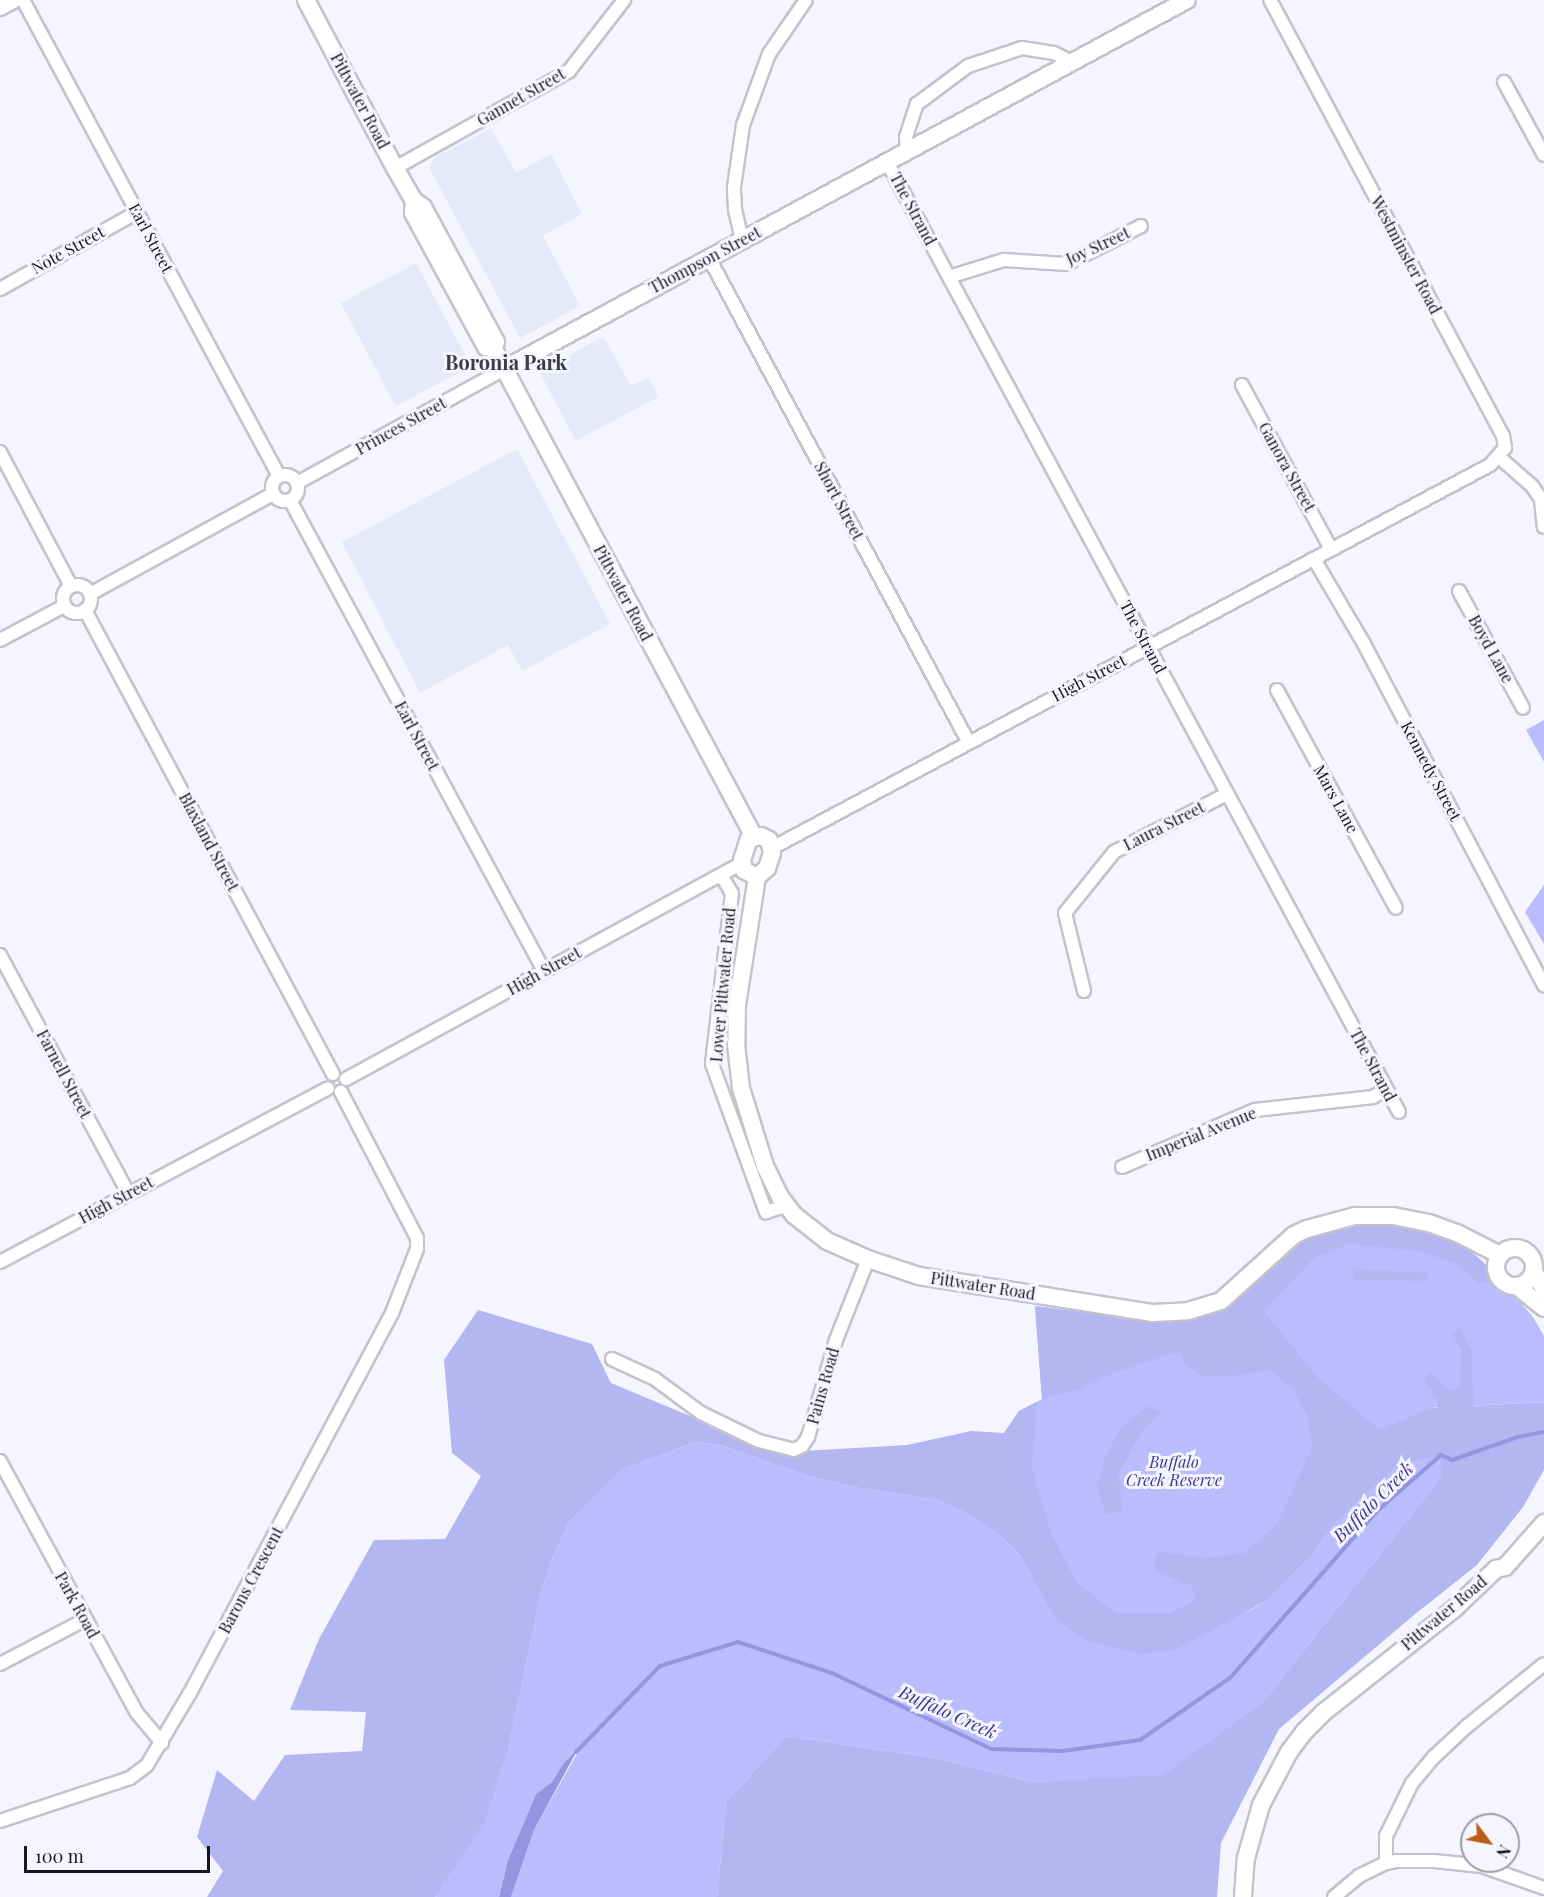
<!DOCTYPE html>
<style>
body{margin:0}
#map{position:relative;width:1544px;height:1897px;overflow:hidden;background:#f4f5ff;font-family:"Playfair Display",serif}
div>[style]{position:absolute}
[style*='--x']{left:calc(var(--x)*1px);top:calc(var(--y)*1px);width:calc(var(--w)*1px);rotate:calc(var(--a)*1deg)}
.built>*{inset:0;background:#e7e8f9;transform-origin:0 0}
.green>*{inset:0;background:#babcfd}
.forest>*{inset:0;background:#b4b6f2}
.water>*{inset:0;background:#9595df}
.stream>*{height:4px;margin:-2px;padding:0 2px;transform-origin:2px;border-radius:2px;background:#9595df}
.roads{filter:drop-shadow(2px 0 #c3c3cc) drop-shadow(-2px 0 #c3c3cc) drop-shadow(0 2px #c3c3cc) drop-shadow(0 -2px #c3c3cc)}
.street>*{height:12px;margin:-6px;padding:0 6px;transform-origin:6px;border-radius:6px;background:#fff}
.street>.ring{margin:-6px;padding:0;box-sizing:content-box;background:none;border:12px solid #fff;border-radius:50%}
.secondary>*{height:16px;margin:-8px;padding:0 8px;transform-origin:8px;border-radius:8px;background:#fff}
.secondary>.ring{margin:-8px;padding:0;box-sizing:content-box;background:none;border:16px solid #fff;border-radius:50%}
span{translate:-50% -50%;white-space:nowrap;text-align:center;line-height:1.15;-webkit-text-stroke:6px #f4f5ff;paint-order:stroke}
.street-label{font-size:16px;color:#17171a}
.park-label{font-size:16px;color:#40378d;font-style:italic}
.water-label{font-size:18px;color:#3f358b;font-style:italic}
.quarter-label{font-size:20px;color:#3c3d44;font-weight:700}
.north{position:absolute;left:1460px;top:1813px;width:60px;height:60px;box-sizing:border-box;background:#f4f5ff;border:2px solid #9c9ca3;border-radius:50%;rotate:122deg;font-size:16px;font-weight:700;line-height:24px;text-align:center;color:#17171a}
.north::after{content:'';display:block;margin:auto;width:21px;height:27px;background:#bd5d17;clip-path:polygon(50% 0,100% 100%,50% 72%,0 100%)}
.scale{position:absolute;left:24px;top:1846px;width:186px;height:27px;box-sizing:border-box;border:3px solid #17171a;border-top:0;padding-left:8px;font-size:18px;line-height:21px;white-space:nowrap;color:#17171a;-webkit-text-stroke:4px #f4f5ff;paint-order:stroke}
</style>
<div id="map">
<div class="built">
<i style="clip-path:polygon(491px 128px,516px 173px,551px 154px,582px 214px,543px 236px,580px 306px,520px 338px,430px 169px,434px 158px)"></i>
<i style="left:416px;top:263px;width:117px;height:85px;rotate:62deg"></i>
<i style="clip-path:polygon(603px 337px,631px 386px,648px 377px,658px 397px,576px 441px,539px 371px)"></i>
<i style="clip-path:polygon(517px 449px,610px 624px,522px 671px,508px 645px,420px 693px,342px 542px)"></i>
</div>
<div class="green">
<i style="clip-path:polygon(1544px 720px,1544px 762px,1526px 730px)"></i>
<i style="clip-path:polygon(1544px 885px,1544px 944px,1525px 912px)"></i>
<i style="clip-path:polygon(1306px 1234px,1446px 1239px,1466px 1247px,1492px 1270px,1533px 1317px,1544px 1336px,1544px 1402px,1429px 1408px,1350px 1459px,1299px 1558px,1247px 1612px,1268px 1600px,1317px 1549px,1337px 1521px,1400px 1464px,1441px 1455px,1442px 1476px,1263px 1702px,1163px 1776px,1033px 1782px,936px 1758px,786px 1736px,726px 1802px,717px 1897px,511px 1897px,534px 1830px,578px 1752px,563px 1764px,552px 1782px,536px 1794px,508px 1860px,499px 1897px,435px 1897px,485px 1820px,507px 1755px,541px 1593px,553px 1557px,569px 1522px,622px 1470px,695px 1442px,720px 1445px,811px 1477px,859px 1488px,938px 1500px,972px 1516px,1001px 1537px,1022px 1558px,996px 1445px,1019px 1411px,1042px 1399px,1035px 1306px,1135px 1319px,1191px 1321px,1234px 1303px)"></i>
</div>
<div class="forest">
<i style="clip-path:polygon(1351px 1222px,1410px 1223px,1466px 1247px,1492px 1270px,1488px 1282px,1479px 1283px,1455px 1263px,1417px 1251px,1349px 1244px,1314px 1258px,1264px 1311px,1318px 1378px,1380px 1430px,1430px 1408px,1438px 1408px,1438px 1401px,1425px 1381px,1429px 1371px,1451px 1391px,1459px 1387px,1462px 1352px,1453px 1335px,1459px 1327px,1472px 1350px,1473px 1406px,1544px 1402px,1544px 1470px,1523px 1507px,1477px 1565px,1414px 1615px,1279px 1729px,1221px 1843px,1217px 1897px,717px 1897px,726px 1802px,786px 1736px,936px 1758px,1033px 1782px,1163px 1775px,1263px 1702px,1442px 1476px,1440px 1456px,1400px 1464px,1337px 1521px,1317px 1549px,1268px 1600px,1175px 1650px,1139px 1654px,1089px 1642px,1071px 1631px,1053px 1615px,1024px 1560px,1001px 1537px,972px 1516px,938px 1500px,859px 1488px,811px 1477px,720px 1445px,695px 1442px,622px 1470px,569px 1522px,553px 1557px,541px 1593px,507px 1755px,485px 1821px,435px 1897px,207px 1897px,223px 1871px,197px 1837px,217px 1770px,254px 1801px,285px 1755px,362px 1751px,366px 1712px,290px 1710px,319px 1639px,374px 1540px,445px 1539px,481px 1476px,452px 1453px,444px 1360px,478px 1310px,592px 1344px,611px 1383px,714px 1426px,786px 1441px,802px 1451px,907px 1445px,971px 1431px,1004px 1433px,1019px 1411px,1037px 1402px,1032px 1468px,1051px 1533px,1077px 1583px,1116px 1613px,1170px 1613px,1196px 1600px,1192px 1586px,1154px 1571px,1155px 1555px,1161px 1552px,1204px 1558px,1245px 1553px,1277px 1524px,1312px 1448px,1307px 1414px,1292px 1388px,1270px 1370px,1232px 1376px,1203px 1377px,1186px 1365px,1179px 1351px,1109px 1375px,1080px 1389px,1042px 1399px,1035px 1306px,1135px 1319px,1191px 1321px,1234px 1303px,1306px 1234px)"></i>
<i style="clip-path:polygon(1354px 1269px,1427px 1273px,1428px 1281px,1354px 1280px)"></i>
<i style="clip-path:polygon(1147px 1406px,1161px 1412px,1142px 1431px,1118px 1474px,1123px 1511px,1106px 1514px,1097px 1487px,1105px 1457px,1120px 1429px)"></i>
</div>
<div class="water">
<i style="clip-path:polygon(578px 1749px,534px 1830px,511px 1897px,499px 1897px,508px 1860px,536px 1794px,552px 1782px,563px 1764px)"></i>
</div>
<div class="stream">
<i style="--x:576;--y:1752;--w:120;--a:-45.7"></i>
<i style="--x:660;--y:1666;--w:82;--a:-17.1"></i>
<i style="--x:738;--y:1642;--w:99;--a:18.3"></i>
<i style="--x:832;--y:1673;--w:176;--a:25.5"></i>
<i style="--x:991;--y:1749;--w:72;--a:1.6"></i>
<i style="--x:1063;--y:1751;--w:78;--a:-8.1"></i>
<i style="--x:1140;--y:1740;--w:109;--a:-34.6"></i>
<i style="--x:1230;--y:1678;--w:222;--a:-48.6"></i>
<i style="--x:1377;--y:1511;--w:85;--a:-41.2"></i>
<i style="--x:1441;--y:1455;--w:12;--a:24"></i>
<i style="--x:1452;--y:1460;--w:70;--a:-19.2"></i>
<i style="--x:1518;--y:1437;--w:26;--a:-11"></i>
</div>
<div class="roads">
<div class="street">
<i style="--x:23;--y:0;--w:540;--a:61.73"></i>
<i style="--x:1504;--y:82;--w:83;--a:61.3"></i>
<i style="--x:907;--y:151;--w:14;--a:-94"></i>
<i style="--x:906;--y:137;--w:35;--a:-72"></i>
<i style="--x:917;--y:104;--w:64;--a:-36.7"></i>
<i style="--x:968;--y:66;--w:57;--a:-18.4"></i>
<i style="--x:1022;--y:48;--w:32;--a:9"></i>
<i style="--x:1054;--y:53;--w:20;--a:27"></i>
<i style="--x:887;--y:162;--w:1079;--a:61.68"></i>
<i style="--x:395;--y:168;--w:199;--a:-29.1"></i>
<i style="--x:569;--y:71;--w:90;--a:-52.2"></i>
<i style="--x:742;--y:240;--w:32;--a:-103"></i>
<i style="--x:735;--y:209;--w:22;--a:-93"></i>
<i style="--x:734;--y:187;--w:63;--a:-81.7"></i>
<i style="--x:743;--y:125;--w:76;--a:-69.9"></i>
<i style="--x:769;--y:54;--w:65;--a:-55.6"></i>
<i style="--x:709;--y:258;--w:550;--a:61.81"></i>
<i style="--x:949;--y:277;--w:58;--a:-17.2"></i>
<i style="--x:1004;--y:260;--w:63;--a:3.6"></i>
<i style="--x:1067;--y:264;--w:83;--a:-27.2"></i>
<i style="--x:0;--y:289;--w:157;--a:-29.3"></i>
<i style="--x:1242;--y:385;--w:187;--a:61.5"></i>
<i style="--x:0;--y:452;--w:152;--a:62.1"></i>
<i style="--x:1499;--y:457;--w:44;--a:41.3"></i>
<i style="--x:1532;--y:486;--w:21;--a:55"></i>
<i class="ring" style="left:272px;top:475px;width:14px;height:14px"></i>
<i style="--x:297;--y:483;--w:236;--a:-28.8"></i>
<i style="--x:290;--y:500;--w:535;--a:61.66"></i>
<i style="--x:1541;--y:500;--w:27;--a:84"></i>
<i style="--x:1314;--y:559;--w:99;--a:59.5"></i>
<i style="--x:1364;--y:644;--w:386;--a:62.2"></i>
<i class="ring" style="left:63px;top:585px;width:16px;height:16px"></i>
<i style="--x:1459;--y:591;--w:133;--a:61.3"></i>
<i style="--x:90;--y:594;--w:209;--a:-28.7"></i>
<i style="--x:85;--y:610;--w:526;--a:61.88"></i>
<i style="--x:0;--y:640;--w:72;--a:-28"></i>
<i style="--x:1277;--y:690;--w:248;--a:61.4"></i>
<i style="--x:772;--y:848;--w:814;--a:-28.08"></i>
<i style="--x:1490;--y:465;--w:23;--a:-49"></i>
<i style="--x:1505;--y:448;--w:12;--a:-99"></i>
<i style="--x:1503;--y:436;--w:494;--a:-118.1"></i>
<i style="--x:721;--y:875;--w:21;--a:59"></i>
<i style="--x:732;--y:893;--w:172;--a:96.7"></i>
<i style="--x:712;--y:1064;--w:158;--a:70"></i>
<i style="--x:766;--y:1212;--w:21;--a:-17"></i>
<i style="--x:0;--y:955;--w:270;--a:61.7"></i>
<i style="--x:1084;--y:991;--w:80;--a:-103.7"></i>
<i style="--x:1065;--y:913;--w:78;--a:-51.2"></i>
<i style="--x:1114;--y:852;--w:127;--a:-27.2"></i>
<i style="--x:346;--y:1079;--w:450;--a:-28.6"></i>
<i style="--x:1122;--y:1167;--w:145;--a:-23.2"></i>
<i style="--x:1255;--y:1110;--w:119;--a:-6.3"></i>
<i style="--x:1373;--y:1097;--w:15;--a:-32"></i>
<i style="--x:0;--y:1262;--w:371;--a:-27.9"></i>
<i style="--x:612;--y:1359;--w:47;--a:24.9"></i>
<i style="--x:655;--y:1379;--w:57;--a:36.5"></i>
<i style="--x:701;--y:1413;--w:64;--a:25.8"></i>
<i style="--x:759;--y:1441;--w:36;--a:14"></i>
<i style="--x:794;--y:1450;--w:9;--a:-27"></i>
<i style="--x:802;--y:1446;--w:11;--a:-56"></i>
<i style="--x:808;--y:1437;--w:101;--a:-73.9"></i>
<i style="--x:836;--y:1340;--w:87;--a:-68.4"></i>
<i style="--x:0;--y:1461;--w:287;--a:61.5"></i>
<i style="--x:137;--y:1713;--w:39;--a:50"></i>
<i style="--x:0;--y:1664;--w:95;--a:-27.6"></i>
<i style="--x:0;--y:1821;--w:137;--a:-18.3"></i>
<i style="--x:130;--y:1778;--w:21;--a:-37"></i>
<i style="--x:147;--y:1765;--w:84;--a:-59.2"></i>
<i style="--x:190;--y:1693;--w:430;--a:-62"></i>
<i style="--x:392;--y:1313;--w:69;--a:-68.7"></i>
<i style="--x:417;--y:1249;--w:11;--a:-90"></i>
<i style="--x:417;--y:1238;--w:165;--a:-117.5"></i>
<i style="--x:1386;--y:1863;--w:27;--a:-90"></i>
<i style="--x:1386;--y:1836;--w:59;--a:-63.9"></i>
<i style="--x:1412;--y:1783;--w:35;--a:-50"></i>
<i style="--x:1435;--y:1756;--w:42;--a:-43.1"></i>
<i style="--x:1466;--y:1727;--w:100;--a:-38.9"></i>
<i style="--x:1334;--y:1897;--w:33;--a:-40"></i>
<i style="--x:1359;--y:1876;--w:30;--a:-26"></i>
<i style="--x:1386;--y:1863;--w:10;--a:-11"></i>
<i style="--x:1396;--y:1861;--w:38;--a:0"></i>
<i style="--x:1434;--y:1861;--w:48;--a:5.9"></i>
<i style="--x:1482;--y:1866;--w:66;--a:19.5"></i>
</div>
<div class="secondary">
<i style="--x:306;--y:0;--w:190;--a:62.1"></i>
<i style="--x:395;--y:168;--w:38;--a:60"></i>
<i style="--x:414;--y:201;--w:11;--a:34"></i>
<i style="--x:423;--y:207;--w:153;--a:61.6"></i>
<i style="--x:496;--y:342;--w:7;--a:117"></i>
<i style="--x:0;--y:7;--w:15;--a:-28"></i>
<i style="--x:414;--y:201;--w:12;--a:95"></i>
<i style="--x:413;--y:213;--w:153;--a:61.4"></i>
<i style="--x:486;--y:347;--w:7;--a:8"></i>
<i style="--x:493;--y:348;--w:6;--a:59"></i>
<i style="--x:496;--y:353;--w:548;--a:61.94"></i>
<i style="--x:504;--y:369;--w:776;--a:-28.38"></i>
<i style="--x:761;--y:836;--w:9;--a:27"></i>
<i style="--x:769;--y:840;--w:13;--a:77"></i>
<i style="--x:772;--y:853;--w:16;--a:108"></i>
<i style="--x:767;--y:868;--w:13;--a:138"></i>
<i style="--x:757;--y:877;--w:15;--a:-152"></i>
<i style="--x:744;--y:870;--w:10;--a:-101"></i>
<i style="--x:742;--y:860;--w:22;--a:-72"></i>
<i style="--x:749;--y:839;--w:12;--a:-14"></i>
<i style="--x:757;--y:877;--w:130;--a:98.9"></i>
<i style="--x:737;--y:1005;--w:39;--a:91"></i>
<i style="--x:736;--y:1044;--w:44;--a:83.5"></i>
<i style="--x:741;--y:1088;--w:82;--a:72.9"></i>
<i style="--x:765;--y:1166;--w:34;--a:64"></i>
<i style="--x:780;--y:1197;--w:23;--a:52"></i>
<i style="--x:794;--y:1215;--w:42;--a:38.2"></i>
<i style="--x:827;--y:1241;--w:45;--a:23.7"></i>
<i style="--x:868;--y:1259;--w:54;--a:18.4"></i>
<i style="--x:919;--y:1276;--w:237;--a:9"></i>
<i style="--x:1153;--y:1313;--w:35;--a:-3"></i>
<i style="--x:1188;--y:1311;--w:34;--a:-17"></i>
<i style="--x:1221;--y:1301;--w:98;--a:-42.1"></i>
<i style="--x:1294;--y:1235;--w:14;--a:-25"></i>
<i style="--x:1307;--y:1229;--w:50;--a:-15.2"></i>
<i style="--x:1355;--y:1216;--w:38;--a:0"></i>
<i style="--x:1393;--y:1216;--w:37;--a:11"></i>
<i style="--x:1429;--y:1223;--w:30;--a:20"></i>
<i style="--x:1457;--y:1233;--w:48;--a:27.1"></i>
<i class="ring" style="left:1496px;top:1248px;width:22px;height:22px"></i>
<i style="--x:1534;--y:1272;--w:20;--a:60"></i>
<i style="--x:1518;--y:1287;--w:33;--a:39"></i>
<i style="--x:1243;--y:1897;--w:39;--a:-86"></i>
<i style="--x:1246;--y:1858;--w:55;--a:-74.2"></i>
<i style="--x:1261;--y:1805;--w:60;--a:-62.2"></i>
<i style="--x:1289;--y:1752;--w:25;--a:-53"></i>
<i style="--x:1304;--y:1732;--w:28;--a:-45"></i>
<i style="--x:1324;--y:1712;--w:167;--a:-38.4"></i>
<i style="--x:1455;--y:1608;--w:57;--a:-43.6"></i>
<i style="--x:1496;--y:1569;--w:9;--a:-13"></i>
<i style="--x:1505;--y:1567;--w:59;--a:-48.4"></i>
</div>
</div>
<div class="street-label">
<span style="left:521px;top:97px;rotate:-30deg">Gannet Street</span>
<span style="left:360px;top:101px;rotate:62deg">Pittwater Road</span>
<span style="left:913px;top:209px;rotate:62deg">The Strand</span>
<span style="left:151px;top:238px;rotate:62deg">Earl Street</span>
<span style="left:1098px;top:246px;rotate:-25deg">Joy Street</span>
<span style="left:68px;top:250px;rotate:-29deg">Note Street</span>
<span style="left:1406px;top:255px;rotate:62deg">Westminster Road</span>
<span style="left:705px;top:260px;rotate:-28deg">Thompson Street</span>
<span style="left:401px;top:426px;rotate:-29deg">Princes Street</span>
<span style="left:1287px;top:467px;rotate:61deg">Ganora Street</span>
<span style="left:839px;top:501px;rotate:62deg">Short Street</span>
<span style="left:623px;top:593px;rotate:62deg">Pittwater Road</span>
<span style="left:1143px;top:637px;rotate:62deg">The Strand</span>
<span style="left:1491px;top:649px;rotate:61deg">Boyd Lane</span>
<span style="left:1089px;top:678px;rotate:-28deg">High Street</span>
<span style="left:417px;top:736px;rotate:62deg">Earl Street</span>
<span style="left:1431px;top:771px;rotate:62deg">Kennedy Street</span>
<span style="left:1336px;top:799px;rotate:61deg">Mars Lane</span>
<span style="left:1164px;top:826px;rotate:-27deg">Laura Street</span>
<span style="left:209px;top:842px;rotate:62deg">Blaxland Street</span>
<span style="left:544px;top:971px;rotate:-29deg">High Street</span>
<span style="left:723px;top:985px;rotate:-85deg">Lower Pittwater Road</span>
<span style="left:1373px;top:1065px;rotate:62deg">The Strand</span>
<span style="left:64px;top:1074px;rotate:62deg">Farnell Street</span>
<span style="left:1201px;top:1134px;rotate:-22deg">Imperial Avenue</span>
<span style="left:116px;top:1200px;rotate:-28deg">High Street</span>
<span style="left:983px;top:1286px;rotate:9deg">Pittwater Road</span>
<span style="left:823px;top:1386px;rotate:-74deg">Pains Road</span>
<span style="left:251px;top:1580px;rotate:-62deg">Barons Crescent</span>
<span style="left:77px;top:1605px;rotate:61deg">Park Road</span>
<span style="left:1444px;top:1613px;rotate:-40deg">Pittwater Road</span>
</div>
<div class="park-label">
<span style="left:1174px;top:1471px">Buffalo<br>Creek Reserve</span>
</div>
<div class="water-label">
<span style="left:1373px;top:1502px;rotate:-45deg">Buffalo Creek</span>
<span style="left:948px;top:1712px;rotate:24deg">Buffalo Creek</span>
</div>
<div class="quarter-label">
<span style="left:506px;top:361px">Boronia Park</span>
</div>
<div class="north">N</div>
<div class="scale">100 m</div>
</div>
